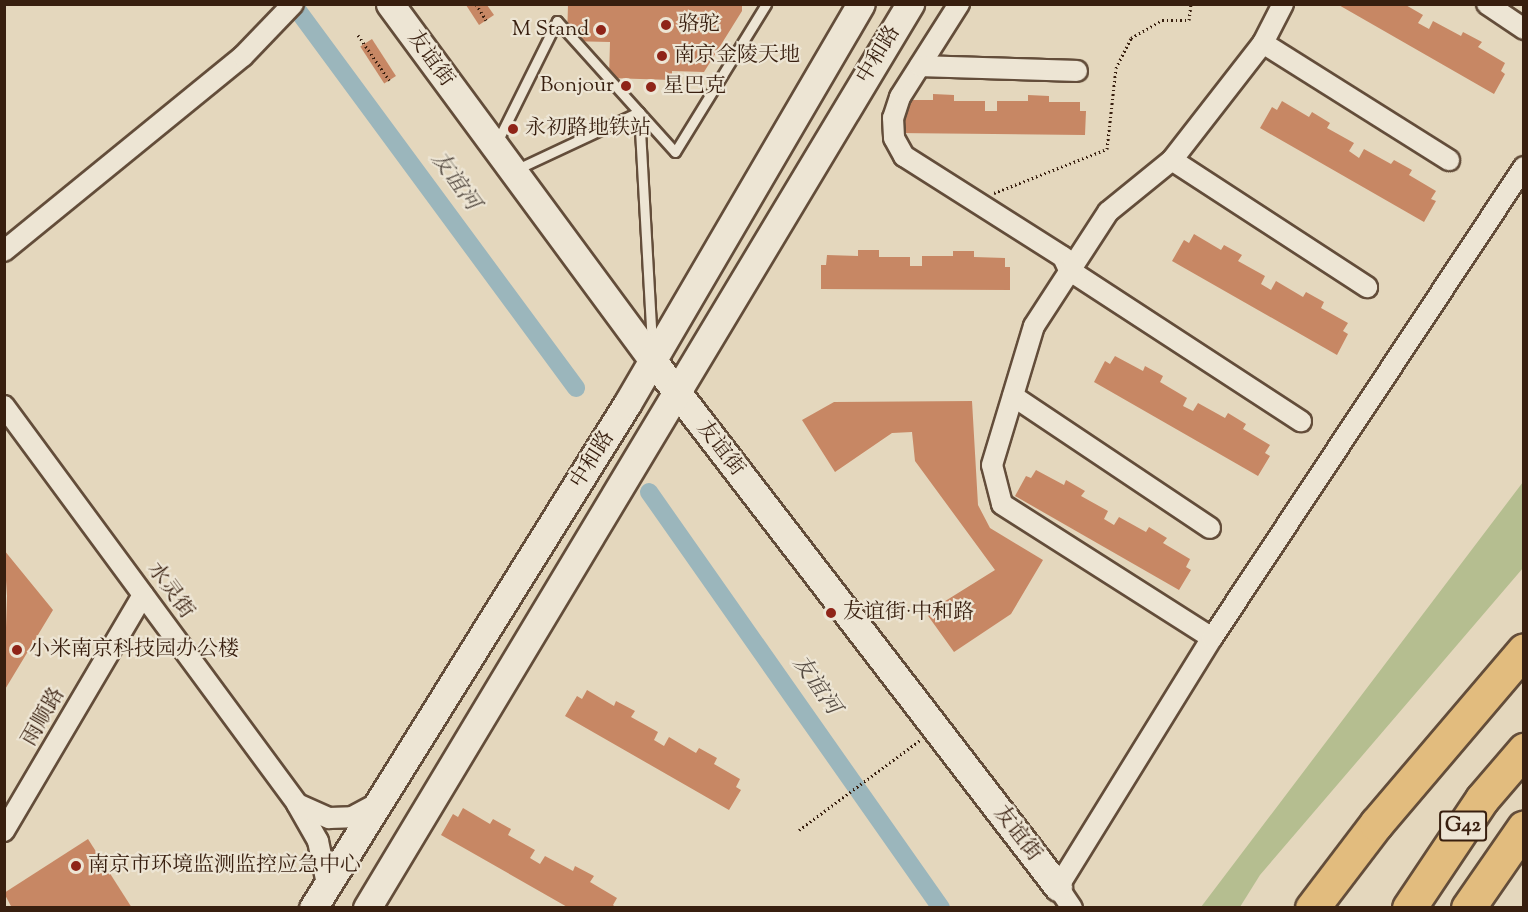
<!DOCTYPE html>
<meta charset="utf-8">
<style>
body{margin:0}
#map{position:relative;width:1528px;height:912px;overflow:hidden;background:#e4d7bd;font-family:"Sorts Mill Goudy","Noto Serif SC",serif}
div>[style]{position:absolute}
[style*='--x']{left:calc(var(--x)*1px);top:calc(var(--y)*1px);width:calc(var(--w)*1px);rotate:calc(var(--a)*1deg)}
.green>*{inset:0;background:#b5be90}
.canal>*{height:18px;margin:-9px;padding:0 9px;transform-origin:9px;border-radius:9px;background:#9bb6bc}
.building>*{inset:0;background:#c78764;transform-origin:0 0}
.path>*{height:3px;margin-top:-1.5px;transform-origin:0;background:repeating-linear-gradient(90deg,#381f0f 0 1.5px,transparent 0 4.5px)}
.roads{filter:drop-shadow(2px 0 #634d3a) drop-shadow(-2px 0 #634d3a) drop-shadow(0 2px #634d3a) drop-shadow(0 -2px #634d3a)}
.lane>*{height:9px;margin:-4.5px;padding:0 4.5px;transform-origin:4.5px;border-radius:4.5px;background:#ede5d4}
.street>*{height:20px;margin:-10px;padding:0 10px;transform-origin:10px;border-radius:10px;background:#ede5d4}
.secondary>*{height:27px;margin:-13.5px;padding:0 13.5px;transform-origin:13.5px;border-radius:13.5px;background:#ede5d4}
.highway>*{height:33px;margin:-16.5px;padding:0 16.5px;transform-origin:16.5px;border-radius:16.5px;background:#e2bc7e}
.dots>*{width:16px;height:16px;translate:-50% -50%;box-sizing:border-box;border:3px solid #ede5d4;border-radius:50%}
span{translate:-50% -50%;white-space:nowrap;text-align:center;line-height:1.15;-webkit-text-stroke:4.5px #ede5d4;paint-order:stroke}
.shield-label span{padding:2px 4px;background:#ede5d4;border:2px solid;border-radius:4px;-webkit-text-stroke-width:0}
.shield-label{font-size:20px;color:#381f0f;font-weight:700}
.poi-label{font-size:21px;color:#381f0f}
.left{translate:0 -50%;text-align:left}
.right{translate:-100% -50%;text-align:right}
.street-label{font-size:21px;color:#381f0f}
.water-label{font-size:22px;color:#564c43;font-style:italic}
.frame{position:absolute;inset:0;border:6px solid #381f0f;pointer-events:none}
</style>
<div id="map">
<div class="green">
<i style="clip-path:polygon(1523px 482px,1523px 568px,1260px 875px,1240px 907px,1201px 907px)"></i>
</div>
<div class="canal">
<i style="--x:293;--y:4;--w:477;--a:53.6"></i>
<i style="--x:649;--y:492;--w:508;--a:54.93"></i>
</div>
<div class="building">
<i style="clip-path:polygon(568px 4px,742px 4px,742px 11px,704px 72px,672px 71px,672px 80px,609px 78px,610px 42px,567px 41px)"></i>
<i style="clip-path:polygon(1337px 4px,1404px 4px,1423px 15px,1418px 23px,1429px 29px,1433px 21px,1461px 36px,1463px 32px,1482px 42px,1478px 47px,1505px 63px,1501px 71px,1505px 74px,1494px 94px)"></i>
<i style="clip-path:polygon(466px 5px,487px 5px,494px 15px,479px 25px)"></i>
<i style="left:372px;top:39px;width:44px;height:14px;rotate:57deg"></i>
<i style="clip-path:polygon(933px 94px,954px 95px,954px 101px,985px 101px,985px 111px,997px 111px,997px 101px,1028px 101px,1028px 95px,1049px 96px,1049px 102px,1080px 102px,1080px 111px,1086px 111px,1085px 135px,896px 133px,902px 100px,933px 100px)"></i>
<i style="clip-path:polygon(1282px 101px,1309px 117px,1312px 112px,1330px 123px,1327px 128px,1354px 143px,1349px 151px,1359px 158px,1364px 149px,1391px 164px,1394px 160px,1412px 170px,1409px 175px,1436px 191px,1431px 199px,1436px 201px,1424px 222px,1260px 128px,1272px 107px,1277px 110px)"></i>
<i style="clip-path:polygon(1194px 234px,1221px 250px,1224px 245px,1242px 255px,1238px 261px,1265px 276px,1261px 284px,1271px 290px,1276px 281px,1303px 297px,1306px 292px,1324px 302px,1321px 308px,1348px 323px,1343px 331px,1348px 334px,1337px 355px,1172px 261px,1184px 240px,1189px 243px)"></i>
<i style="clip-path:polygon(858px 250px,879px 250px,879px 257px,910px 257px,910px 266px,922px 266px,922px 256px,953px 256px,953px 251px,974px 251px,974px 257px,1005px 258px,1005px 267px,1010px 267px,1010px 290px,821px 289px,821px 265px,826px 265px,827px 255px,858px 256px)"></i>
<i style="clip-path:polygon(1115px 356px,1143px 371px,1145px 366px,1163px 376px,1160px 382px,1187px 398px,1183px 406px,1193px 411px,1198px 403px,1225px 418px,1228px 413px,1246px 424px,1243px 429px,1270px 445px,1265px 453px,1270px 456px,1258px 476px,1094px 382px,1105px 361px,1110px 364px)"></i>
<i style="clip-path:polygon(972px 401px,978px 505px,990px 528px,1043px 560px,1011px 614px,954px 652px,926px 613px,995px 570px,915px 461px,912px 432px,892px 433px,835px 472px,802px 420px,834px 402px)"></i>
<i style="clip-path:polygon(1036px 470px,1064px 485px,1066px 480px,1085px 491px,1081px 496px,1108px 511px,1104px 519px,1114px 525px,1119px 517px,1146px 532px,1149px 527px,1167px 538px,1163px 543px,1190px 559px,1186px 567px,1191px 570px,1179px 590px,1015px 496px,1026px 476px,1031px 478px)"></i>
<i style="clip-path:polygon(4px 550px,53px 610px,4px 691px,7px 596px)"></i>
<i style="clip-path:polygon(587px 690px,614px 706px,616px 701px,635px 711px,631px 717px,658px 732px,654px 740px,664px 746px,669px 737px,696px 753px,699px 748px,717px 758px,714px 764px,740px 779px,736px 787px,741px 790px,729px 810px,565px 716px,577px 696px,582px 699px)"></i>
<i style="clip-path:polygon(463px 808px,490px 824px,493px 819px,511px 829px,508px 835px,535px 850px,530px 858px,540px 864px,545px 856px,573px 871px,575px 866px,594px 876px,590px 882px,617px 898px,613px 905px,616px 908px,569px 908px,441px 835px,453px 814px,458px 817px)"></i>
<i style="clip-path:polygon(88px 839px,132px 908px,12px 908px,4px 893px)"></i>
</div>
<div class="path">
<i style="--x:476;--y:4;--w:19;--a:58"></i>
<i style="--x:358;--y:35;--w:55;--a:55.4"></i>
<i style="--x:994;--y:193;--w:121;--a:-21.3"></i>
<i style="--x:1107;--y:149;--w:81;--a:-83.7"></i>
<i style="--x:1116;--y:68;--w:34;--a:-63"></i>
<i style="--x:1131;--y:38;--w:36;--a:-30"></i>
<i style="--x:1162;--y:20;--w:27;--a:0"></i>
<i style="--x:1189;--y:20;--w:16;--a:-83"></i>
<i style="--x:799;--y:830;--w:151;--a:-36.6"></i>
</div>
<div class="roads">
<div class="lane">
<i style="--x:497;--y:142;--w:135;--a:-63.6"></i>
<i style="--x:557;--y:21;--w:176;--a:48"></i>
<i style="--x:675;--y:152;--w:174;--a:-58.4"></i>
<i style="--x:515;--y:170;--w:137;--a:-25.1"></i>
<i style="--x:639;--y:112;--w:236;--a:86.8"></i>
</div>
<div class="street">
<i style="--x:959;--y:4;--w:110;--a:122.4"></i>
<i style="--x:900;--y:97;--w:22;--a:108"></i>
<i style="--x:893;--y:118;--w:20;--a:87"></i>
<i style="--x:894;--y:138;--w:21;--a:61"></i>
<i style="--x:904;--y:156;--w:188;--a:32.4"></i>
<i style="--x:1063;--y:257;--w:14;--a:65"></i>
<i style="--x:1069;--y:270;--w:277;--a:33.1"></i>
<i style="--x:1487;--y:4;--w:45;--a:34"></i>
<i style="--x:1263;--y:43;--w:220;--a:32.2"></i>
<i style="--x:920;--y:66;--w:157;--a:1.8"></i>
<i style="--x:1172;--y:160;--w:233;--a:33.1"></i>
<i style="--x:4;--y:251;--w:308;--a:-39.2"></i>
<i style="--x:243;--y:56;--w:72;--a:-46.1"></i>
<i style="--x:1013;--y:396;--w:237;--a:33.8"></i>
<i style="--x:4;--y:406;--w:494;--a:53.6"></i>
<i style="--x:297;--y:804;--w:43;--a:60.4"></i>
<i style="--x:318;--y:841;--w:44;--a:78.2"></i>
<i style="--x:1212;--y:638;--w:249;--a:-147.5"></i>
<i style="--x:1002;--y:504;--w:40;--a:-104.4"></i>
<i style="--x:992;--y:465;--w:145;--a:-73.2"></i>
<i style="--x:1034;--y:326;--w:136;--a:-57"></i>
<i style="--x:1108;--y:212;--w:82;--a:-39.1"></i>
<i style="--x:1172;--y:160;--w:148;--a:-52.1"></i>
<i style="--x:1263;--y:43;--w:44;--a:-62.9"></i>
<i style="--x:297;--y:804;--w:35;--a:24"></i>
<i style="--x:329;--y:818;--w:23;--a:-2"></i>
<i style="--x:352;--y:817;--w:30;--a:-28"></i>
<i style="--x:4;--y:831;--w:274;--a:-59.5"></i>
<i style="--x:1072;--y:908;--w:25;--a:-124"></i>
<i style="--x:1058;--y:887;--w:293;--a:-58.3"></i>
<i style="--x:1212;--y:638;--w:565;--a:-56.48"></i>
</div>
<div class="secondary">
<i style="--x:390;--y:4;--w:443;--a:53.6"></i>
<i style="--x:653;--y:361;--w:664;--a:52.41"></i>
<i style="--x:313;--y:908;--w:594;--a:-58.08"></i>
<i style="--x:627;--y:404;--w:463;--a:-59.7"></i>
<i style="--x:367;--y:908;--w:1055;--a:-59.01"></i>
</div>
<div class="highway">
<i style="--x:1312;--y:908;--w:106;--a:-52.7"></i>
<i style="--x:1376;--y:824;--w:228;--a:-49.6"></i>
<i style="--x:1409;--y:908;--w:131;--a:-56.2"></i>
<i style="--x:1482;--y:799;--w:65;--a:-49.4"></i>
<i style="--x:1468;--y:908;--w:98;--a:-55.3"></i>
</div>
</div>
<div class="dots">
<i style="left:666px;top:25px;background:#8f2418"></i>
<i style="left:601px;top:30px;background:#8f2418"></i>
<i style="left:662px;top:56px;background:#8f2418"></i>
<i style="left:626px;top:86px;background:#8f2418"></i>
<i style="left:651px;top:87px;background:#8f2418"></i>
<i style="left:513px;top:129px;background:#8f2418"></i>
<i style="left:831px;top:613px;background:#8f2418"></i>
<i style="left:17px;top:650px;background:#8f2418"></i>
<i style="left:76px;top:866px;background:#8f2418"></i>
</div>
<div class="shield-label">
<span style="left:1463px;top:826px">G42</span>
</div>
<div class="poi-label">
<span class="left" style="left:678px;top:25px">骆驼</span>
<span class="right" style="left:589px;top:30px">M Stand</span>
<span class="left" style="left:674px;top:56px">南京金陵天地</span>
<span class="right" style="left:614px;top:86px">Bonjour</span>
<span class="left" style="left:663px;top:87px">星巴克</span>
<span class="left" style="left:525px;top:129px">永初路地铁站</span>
<span class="left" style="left:843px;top:613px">友谊街·中和路</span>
<span class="left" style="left:29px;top:650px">小米南京科技园办公楼</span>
<span class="left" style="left:88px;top:866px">南京市环境监测监控应急中心</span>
</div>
<div class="street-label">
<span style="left:879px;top:55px;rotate:-59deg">中和路</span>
<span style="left:430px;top:59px;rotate:54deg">友谊街</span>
<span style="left:720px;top:449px;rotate:52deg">友谊街</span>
<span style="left:593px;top:460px;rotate:-58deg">中和路</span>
<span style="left:170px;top:591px;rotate:54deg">水灵街</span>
<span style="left:44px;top:717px;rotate:-60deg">雨顺路</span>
<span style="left:1017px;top:834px;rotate:52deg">友谊街</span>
</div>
<div class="water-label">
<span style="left:454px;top:182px;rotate:54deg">友谊河</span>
<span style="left:815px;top:686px;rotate:55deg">友谊河</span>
</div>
<div class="frame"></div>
</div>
